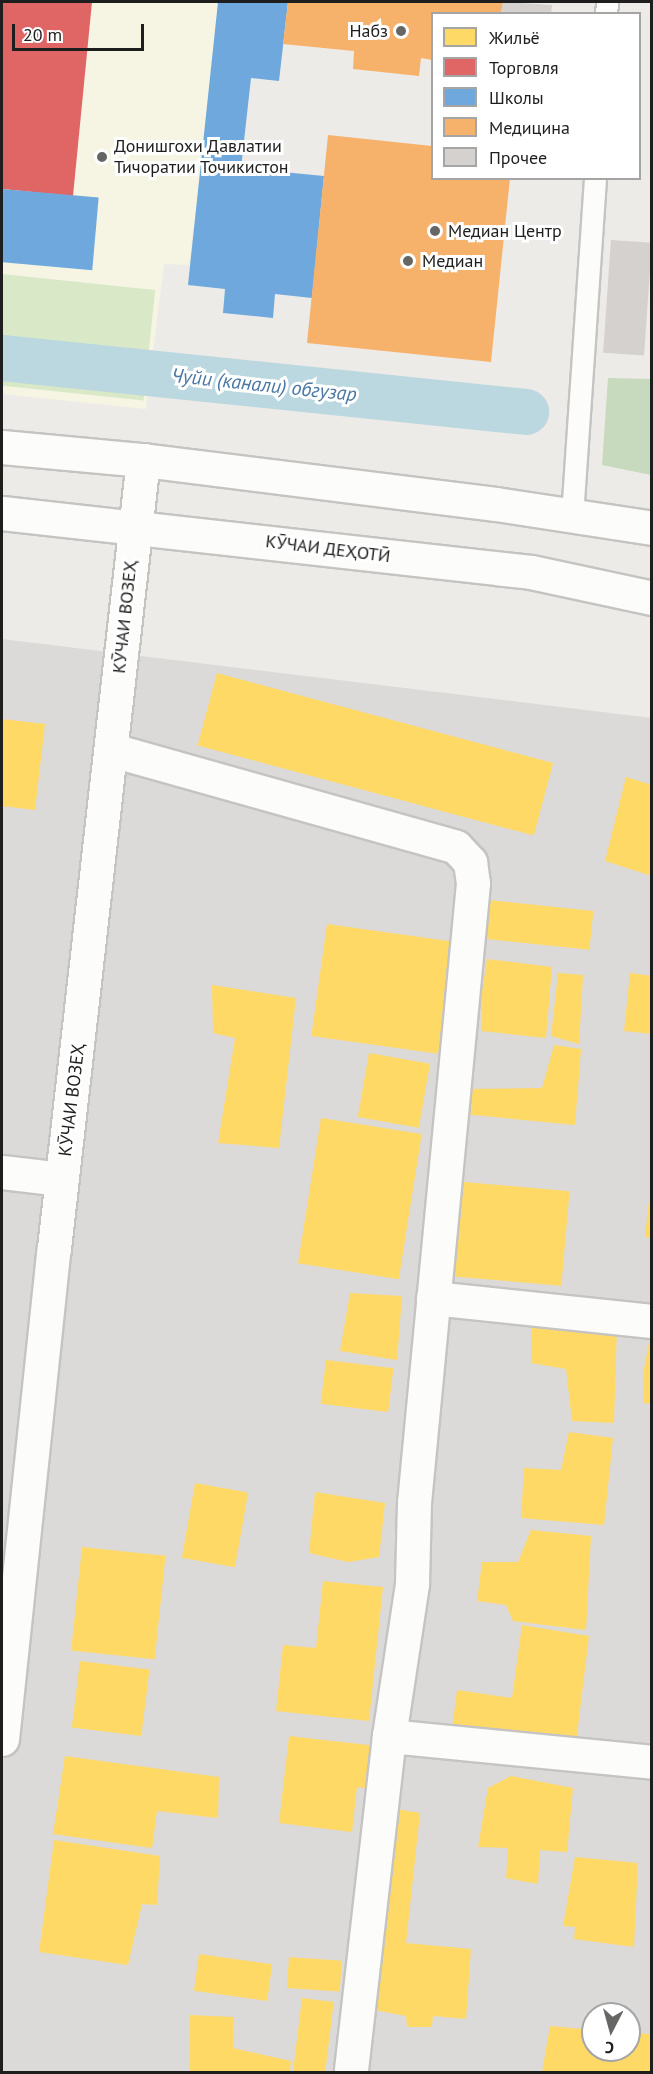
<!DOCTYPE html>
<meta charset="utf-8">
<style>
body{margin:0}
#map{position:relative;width:653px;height:2074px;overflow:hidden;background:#edebe7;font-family:"PT Sans",sans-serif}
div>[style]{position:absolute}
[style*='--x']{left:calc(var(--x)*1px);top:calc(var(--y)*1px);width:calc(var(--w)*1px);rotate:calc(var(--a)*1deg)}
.residential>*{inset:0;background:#dcdad8}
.education>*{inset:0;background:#f6f5e3}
.grass>*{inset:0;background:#d9e9c7;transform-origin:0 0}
.forest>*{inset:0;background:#c8dabd}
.homes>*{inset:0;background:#ffd966;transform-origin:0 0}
.shops>*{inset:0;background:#e06666}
.schools>*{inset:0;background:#6fa8dc;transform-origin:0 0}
.health>*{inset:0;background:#f6b26b}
.canal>*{height:46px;margin:-23px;padding:0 23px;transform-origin:23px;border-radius:23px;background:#bbd7df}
.building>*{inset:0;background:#d4d1ce;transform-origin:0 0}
.roads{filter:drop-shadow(2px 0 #c5c4c3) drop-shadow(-2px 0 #c5c4c3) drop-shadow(0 2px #c5c4c3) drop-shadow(0 -2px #c5c4c3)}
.service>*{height:21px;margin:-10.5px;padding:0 10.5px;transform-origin:10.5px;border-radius:10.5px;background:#fcfcfb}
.minor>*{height:33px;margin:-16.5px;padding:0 16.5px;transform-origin:16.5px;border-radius:16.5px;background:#fcfcfb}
.tertiary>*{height:33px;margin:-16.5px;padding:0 16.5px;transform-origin:16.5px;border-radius:16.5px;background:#fcfcfb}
.dots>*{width:16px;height:16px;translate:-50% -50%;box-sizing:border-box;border:3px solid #fff;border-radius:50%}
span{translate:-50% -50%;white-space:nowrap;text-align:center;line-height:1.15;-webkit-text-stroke:6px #fff;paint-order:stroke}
.poi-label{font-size:18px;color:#1e1e1e}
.right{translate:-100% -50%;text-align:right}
.left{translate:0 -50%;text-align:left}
.street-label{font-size:18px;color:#1e1e1e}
.water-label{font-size:20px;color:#4a77a4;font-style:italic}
.frame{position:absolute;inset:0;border:3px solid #1e1e1e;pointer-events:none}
.legend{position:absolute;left:431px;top:12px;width:210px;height:168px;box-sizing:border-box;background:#fff;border:2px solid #a5a5a5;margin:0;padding:8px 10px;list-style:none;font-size:18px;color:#1e1e1e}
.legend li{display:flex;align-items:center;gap:12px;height:30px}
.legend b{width:30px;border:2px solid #a5a5a5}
.north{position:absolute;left:581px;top:2002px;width:60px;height:60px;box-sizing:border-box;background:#fff;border:2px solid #a5a5a5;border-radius:50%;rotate:186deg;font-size:16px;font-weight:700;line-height:24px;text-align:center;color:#1e1e1e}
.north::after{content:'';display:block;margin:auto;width:21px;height:27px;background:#666664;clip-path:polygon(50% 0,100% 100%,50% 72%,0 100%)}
.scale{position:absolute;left:12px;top:24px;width:132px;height:27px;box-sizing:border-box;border:3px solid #1e1e1e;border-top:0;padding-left:8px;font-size:18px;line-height:21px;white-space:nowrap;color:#1e1e1e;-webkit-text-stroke:4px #fff;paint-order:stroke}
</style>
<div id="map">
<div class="residential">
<i style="clip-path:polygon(evenodd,2px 639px,651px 718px,651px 2072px,2px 2072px,2px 639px,593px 2014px,629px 2014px,629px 2050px,593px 2050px,593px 2014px)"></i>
</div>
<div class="education">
<i style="clip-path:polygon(2px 2px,222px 2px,189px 265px,164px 264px,146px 409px,2px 394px)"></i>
</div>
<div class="grass">
<i style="left:2px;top:274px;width:154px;height:111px;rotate:6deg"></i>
</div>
<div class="forest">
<i style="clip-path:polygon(608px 378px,651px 379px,651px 475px,602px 465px)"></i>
</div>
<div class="homes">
<i style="left:217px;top:673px;width:348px;height:75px;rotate:15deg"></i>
<i style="clip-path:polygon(2px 719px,45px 724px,35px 810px,2px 806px)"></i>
<i style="clip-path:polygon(626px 777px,652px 785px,652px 876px,605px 861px)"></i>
<i style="left:489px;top:900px;width:105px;height:39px;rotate:6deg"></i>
<i style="left:327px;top:924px;width:128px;height:113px;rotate:8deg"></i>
<i style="clip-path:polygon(487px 959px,552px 967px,546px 1038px,481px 1031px,481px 998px)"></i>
<i style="clip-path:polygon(558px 973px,583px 975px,579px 1044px,551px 1036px)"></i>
<i style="clip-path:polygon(630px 973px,652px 976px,652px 1034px,624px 1031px)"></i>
<i style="clip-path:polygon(212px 985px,296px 998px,279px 1148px,218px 1143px,235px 1038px,213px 1033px)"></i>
<i style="clip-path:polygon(554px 1045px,581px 1049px,575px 1125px,463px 1114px,469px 1089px,542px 1088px)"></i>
<i style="left:369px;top:1053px;width:62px;height:65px;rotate:10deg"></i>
<i style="left:321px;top:1118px;width:102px;height:147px;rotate:9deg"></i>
<i style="left:453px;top:1181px;width:117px;height:95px;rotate:5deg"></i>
<i style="clip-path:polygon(649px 1200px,652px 1200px,652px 1238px,645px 1237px)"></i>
<i style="clip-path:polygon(350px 1293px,402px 1296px,397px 1360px,340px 1351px)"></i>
<i style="clip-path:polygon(532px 1316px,617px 1326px,614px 1423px,572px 1421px,566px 1369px,531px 1363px)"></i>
<i style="clip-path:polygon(650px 1337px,652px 1337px,652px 1404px,644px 1403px,643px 1374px)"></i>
<i style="left:326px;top:1360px;width:68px;height:44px;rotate:7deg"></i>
<i style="clip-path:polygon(569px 1432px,613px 1438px,604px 1525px,521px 1518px,524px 1468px,561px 1470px)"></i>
<i style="left:195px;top:1483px;width:54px;height:76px;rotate:10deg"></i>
<i style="clip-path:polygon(315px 1492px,385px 1503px,379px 1557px,348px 1562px,309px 1553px)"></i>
<i style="clip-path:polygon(531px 1530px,591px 1536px,586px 1630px,513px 1621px,506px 1605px,477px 1601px,482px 1562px,518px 1562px)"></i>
<i style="left:82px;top:1547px;width:84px;height:104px;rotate:6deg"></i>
<i style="clip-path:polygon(323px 1581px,383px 1587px,369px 1721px,276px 1711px,283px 1645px,316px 1648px)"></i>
<i style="clip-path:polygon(522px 1625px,589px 1636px,576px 1743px,452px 1729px,457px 1690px,512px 1698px)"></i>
<i style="left:80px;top:1661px;width:70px;height:67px;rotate:7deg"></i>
<i style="clip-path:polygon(289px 1736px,377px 1746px,372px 1789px,357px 1787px,352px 1832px,279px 1823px)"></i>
<i style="clip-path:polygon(65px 1756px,219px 1777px,218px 1818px,157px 1811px,152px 1848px,53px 1834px)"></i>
<i style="clip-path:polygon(511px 1776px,573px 1788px,567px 1852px,540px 1850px,538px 1884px,506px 1878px,508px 1848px,478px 1847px,488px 1788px)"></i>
<i style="clip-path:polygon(396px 1809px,420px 1813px,406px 1943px,471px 1949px,466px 2019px,433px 2016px,432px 2027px,407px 2027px,406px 2016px,369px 2009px)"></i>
<i style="clip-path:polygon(54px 1840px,160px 1856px,157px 1905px,142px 1904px,128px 1965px,39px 1952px)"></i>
<i style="clip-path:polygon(575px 1857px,638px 1863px,634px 1947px,574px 1939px,575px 1927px,563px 1926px)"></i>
<i style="left:199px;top:1954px;width:74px;height:37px;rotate:8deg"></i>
<i style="left:289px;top:1957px;width:53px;height:31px;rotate:4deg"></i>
<i style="left:302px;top:1998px;width:32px;height:74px;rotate:7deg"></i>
<i style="clip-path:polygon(190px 2015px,234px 2017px,233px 2048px,291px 2061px,290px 2072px,190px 2072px)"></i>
<i style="clip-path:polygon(550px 2026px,593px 2030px,593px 2050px,629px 2050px,629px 2033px,652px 2034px,652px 2072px,542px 2072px)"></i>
</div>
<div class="shops">
<i style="clip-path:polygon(2px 2px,92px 2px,73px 196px,2px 189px)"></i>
</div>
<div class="schools">
<i style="clip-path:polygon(218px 2px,288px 2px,279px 81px,251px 78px,241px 168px,324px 176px,312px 298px,275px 294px,273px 318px,223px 313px,225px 289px,188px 285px)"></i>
<i style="left:2px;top:189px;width:97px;height:73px;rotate:5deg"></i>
</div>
<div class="health">
<i style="clip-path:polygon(288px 2px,503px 2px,501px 14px,432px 14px,432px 60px,421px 58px,419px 76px,353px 69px,354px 51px,283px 44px)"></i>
<i style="clip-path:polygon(328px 135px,432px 146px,432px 178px,510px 178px,491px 362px,307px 343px)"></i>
</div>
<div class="canal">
<i style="--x:2;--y:358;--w:527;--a:5.88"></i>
</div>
<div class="building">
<i style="clip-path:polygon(503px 2px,552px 5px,551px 14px,501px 14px)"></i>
<i style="left:611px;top:240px;width:41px;height:113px;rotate:4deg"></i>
</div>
<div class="roads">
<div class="service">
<i style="--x:606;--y:14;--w:12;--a:-85"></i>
<i style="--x:572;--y:516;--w:339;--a:-86.1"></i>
</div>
<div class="minor">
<i style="--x:112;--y:750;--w:357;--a:15.7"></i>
<i style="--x:456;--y:847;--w:21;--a:47"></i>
<i style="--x:470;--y:862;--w:21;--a:82"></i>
<i style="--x:473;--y:883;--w:622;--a:95.44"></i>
<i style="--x:414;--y:1502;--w:82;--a:91.4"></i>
<i style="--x:412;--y:1584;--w:154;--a:98.6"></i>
<i style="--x:389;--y:1736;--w:338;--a:96.5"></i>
<i style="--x:2;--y:1172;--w:60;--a:6.7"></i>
<i style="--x:433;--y:1298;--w:220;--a:6"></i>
<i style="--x:389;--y:1736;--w:264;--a:5.6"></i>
<i style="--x:2;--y:1739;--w:494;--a:-84"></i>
<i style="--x:54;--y:1248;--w:793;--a:-83.56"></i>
</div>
<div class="tertiary">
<i style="--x:2;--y:447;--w:142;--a:5.3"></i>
<i style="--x:143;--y:460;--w:356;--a:7.1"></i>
<i style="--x:496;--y:504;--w:158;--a:8.7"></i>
<i style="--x:2;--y:513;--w:532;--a:6.36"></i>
<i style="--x:531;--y:572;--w:124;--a:12.1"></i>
</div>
</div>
<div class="dots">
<i style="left:401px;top:31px;background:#666664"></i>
<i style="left:102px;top:157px;background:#666664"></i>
<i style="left:435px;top:231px;background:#666664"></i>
<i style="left:408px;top:261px;background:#666664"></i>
</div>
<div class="poi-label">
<span class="right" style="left:388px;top:31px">Набз</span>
<span class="left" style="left:114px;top:157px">Донишгохи Давлатии<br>Тичоратии Точикистон</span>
<span class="left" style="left:448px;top:231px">Медиан Центр</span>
<span class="left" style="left:422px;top:261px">Медиан</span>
</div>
<div class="street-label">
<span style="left:328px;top:549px;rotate:7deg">КӮЧАИ ДЕҲОТӢ</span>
<span style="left:125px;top:617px;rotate:-84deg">КӮЧАИ ВОЗЕҲ</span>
<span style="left:72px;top:1100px;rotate:-83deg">КӮЧАИ ВОЗЕҲ</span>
</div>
<div class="water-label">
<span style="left:264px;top:385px;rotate:6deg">Чуйи (канали) обгузар</span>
</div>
<div class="frame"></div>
<ul class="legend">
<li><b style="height:16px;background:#ffd966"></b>Жильё</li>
<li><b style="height:16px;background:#e06666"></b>Торговля</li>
<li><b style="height:16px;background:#6fa8dc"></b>Школы</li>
<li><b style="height:16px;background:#f6b26b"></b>Медицина</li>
<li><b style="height:16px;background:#d4d1ce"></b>Прочее</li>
</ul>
<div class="north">С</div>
<div class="scale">20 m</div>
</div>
